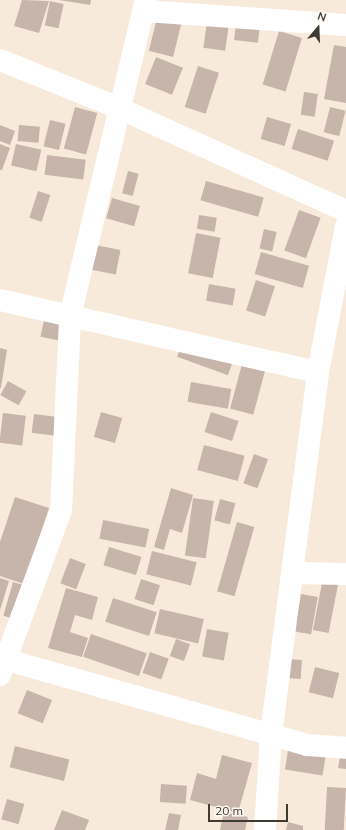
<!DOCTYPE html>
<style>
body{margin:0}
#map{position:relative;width:346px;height:830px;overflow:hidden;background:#f8eada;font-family:Mulish,sans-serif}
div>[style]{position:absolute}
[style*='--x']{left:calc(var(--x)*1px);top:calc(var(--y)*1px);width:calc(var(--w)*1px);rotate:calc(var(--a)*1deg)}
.building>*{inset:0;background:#c7b4aa;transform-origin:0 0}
.minor>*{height:22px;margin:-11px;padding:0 11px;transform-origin:11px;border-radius:11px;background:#fff}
span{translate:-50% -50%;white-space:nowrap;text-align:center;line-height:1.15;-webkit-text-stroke:3.5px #fff9f2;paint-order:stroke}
.north{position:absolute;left:298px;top:8px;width:40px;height:40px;-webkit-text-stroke:3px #fff9f2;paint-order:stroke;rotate:19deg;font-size:11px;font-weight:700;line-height:16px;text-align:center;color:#403a34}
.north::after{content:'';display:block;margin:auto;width:14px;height:18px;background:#403a34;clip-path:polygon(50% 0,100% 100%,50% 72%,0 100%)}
.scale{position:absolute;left:208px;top:804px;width:80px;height:18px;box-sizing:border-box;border:2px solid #403a34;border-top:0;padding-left:5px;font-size:12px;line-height:14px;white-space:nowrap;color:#403a34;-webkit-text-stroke:3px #fff9f2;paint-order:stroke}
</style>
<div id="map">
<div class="building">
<i style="clip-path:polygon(22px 0,49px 1px,39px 33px,14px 26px)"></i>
<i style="clip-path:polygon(59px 0,91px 0,90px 5px)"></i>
<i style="left:50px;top:1px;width:14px;height:25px;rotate:12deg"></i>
<i style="left:158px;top:14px;width:25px;height:38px;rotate:14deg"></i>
<i style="left:207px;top:22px;width:22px;height:26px;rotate:8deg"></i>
<i style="left:236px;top:24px;width:24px;height:16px;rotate:7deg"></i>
<i style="left:279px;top:31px;width:24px;height:56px;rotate:17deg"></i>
<i style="clip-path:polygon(334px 45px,346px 47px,346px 103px,324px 99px)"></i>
<i style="left:156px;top:57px;width:29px;height:29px;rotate:22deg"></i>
<i style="left:198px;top:66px;width:22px;height:43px;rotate:18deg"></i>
<i style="left:304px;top:92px;width:14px;height:23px;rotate:8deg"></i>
<i style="left:75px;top:107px;width:23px;height:43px;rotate:15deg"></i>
<i style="left:330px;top:107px;width:16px;height:26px;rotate:14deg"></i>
<i style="left:267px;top:117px;width:25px;height:23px;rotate:16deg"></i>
<i style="left:50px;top:120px;width:16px;height:27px;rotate:14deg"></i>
<i style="clip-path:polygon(0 125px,15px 131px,10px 145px,0 141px)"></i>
<i style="left:19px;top:125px;width:21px;height:16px;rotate:5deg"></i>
<i style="left:298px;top:129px;width:38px;height:21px;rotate:18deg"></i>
<i style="clip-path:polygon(0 144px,10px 148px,2px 170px,0 170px)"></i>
<i style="left:16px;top:144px;width:26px;height:22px;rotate:13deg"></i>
<i style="left:47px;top:155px;width:39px;height:20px;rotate:7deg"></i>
<i style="left:128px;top:171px;width:11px;height:23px;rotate:15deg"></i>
<i style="left:206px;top:181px;width:60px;height:20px;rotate:16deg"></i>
<i style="left:38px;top:191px;width:13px;height:28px;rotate:18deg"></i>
<i style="left:112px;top:198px;width:29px;height:21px;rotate:16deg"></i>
<i style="left:299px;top:210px;width:23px;height:43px;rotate:20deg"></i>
<i style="left:199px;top:215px;width:18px;height:14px;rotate:9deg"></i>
<i style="left:264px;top:229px;width:13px;height:20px;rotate:13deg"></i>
<i style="left:196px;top:233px;width:25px;height:41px;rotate:11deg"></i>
<i style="left:95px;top:245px;width:26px;height:25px;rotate:11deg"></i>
<i style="left:261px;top:252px;width:50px;height:23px;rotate:16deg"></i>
<i style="left:256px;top:280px;width:20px;height:32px;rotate:18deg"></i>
<i style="left:209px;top:284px;width:27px;height:17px;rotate:10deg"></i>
<i style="left:44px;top:320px;width:19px;height:17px;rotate:12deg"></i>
<i style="left:184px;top:338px;width:54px;height:20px;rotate:20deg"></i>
<i style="clip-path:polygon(0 348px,7px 350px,1px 388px,0 388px)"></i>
<i style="left:242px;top:364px;width:24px;height:46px;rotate:15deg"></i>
<i style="left:8px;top:381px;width:21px;height:16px;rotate:29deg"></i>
<i style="left:191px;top:382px;width:41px;height:20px;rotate:10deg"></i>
<i style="left:101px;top:412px;width:22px;height:26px;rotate:16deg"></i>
<i style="left:211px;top:412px;width:29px;height:21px;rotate:18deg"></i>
<i style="left:3px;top:413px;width:23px;height:30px;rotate:7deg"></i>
<i style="left:34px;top:414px;width:26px;height:19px;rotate:7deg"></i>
<i style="left:204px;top:445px;width:42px;height:26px;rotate:15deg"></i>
<i style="left:254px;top:454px;width:15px;height:31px;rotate:20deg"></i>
<i style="clip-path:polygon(171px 488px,193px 495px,182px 533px,170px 529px,164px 550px,154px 547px)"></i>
<i style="clip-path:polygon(15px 497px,49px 508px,24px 584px,0 576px,0 542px)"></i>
<i style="left:193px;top:498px;width:21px;height:58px;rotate:8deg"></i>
<i style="left:220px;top:499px;width:16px;height:22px;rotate:15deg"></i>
<i style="left:103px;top:520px;width:47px;height:19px;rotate:11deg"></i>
<i style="left:237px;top:522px;width:18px;height:72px;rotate:16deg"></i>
<i style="left:109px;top:547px;width:34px;height:19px;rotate:17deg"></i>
<i style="left:152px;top:551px;width:46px;height:24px;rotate:14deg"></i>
<i style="left:70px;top:558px;width:17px;height:27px;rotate:21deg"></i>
<i style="clip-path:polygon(0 578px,9px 581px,0 610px)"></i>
<i style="left:323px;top:578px;width:16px;height:53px;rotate:11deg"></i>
<i style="left:141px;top:579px;width:20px;height:21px;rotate:18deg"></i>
<i style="left:13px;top:582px;width:18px;height:35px;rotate:16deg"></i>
<i style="clip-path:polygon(66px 588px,98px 597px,92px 620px,75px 615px,70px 632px,88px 638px,82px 657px,48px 648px)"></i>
<i style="left:301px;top:594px;width:17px;height:38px;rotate:10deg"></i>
<i style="left:113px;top:598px;width:46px;height:25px;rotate:18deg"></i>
<i style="left:160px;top:609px;width:45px;height:25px;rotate:13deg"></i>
<i style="left:207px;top:629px;width:22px;height:28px;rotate:10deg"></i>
<i style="left:91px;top:634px;width:59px;height:24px;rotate:19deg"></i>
<i style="left:176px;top:639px;width:15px;height:18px;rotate:20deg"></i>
<i style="left:150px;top:652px;width:20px;height:22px;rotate:20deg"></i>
<i style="left:287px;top:659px;width:15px;height:19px;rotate:4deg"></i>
<i style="left:315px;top:667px;width:25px;height:26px;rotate:14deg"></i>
<i style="left:27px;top:690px;width:27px;height:25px;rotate:22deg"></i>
<i style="left:290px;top:738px;width:38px;height:32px;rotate:9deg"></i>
<i style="clip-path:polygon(343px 741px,346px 741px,346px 769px,338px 768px)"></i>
<i style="left:15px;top:746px;width:56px;height:22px;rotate:14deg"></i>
<i style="clip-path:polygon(222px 755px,252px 763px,238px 813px,190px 800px,197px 773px,216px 779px)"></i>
<i style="left:161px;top:784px;width:26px;height:18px;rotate:4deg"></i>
<i style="left:327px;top:787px;width:19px;height:43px;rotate:3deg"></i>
<i style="left:7px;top:799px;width:18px;height:21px;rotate:16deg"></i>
<i style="clip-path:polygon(62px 810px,89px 820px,85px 830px,54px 830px)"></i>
<i style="clip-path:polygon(224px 812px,248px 817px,245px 830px,220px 830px)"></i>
<i style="clip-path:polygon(169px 813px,181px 815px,178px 830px,165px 830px)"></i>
<i style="clip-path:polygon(288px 822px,303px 826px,303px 830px,286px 830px)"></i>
</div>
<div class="minor">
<i style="--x:145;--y:11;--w:201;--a:4"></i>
<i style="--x:0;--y:60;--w:131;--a:22"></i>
<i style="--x:121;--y:109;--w:247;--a:24.4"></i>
<i style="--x:0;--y:300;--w:326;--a:12.8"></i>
<i style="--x:293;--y:573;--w:53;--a:1.1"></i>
<i style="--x:0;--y:658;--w:319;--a:15.8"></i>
<i style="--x:307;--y:745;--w:39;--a:4"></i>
<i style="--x:0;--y:675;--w:176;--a:-69.7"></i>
<i style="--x:61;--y:510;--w:194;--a:-87.3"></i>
<i style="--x:70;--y:316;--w:325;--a:-76.5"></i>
<i style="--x:265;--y:830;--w:95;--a:-86.4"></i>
<i style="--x:271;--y:735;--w:366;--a:-82.6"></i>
<i style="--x:318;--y:372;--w:149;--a:-79.1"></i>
</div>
<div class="north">N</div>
<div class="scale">20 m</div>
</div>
